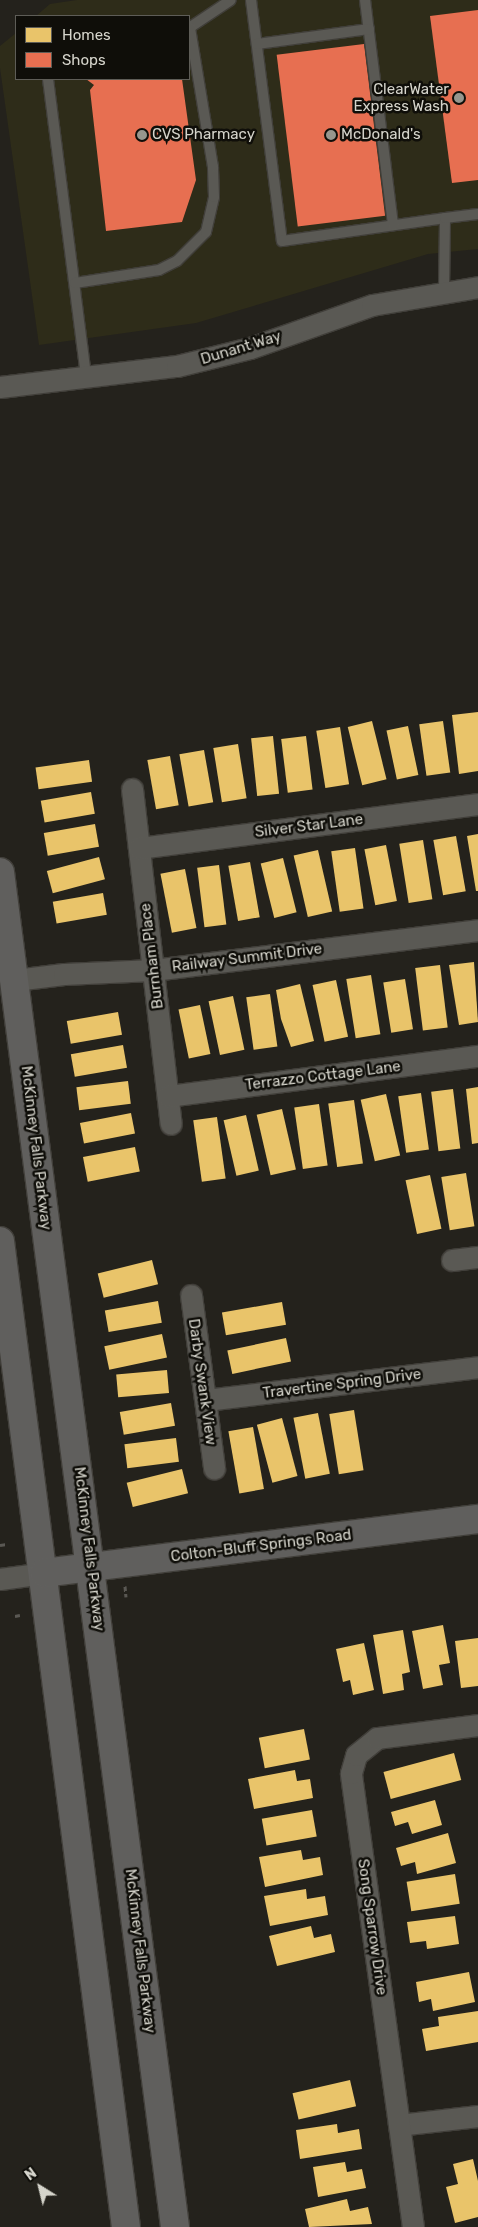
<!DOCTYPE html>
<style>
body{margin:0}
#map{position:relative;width:478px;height:2227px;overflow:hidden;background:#24221c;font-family:Rubik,sans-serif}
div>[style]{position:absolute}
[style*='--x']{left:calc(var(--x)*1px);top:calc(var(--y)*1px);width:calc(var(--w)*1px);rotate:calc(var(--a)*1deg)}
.built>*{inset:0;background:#2e2c19}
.homes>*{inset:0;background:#e9c46a;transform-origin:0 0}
.shops>*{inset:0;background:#e76f51;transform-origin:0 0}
.path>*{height:3px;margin-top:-1.5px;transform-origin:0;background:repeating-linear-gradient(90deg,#5a5853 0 5px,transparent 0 7.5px)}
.roads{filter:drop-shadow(1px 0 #413f3a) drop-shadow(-1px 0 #413f3a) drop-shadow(0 1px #413f3a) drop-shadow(0 -1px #413f3a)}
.lane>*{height:10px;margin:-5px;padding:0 5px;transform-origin:5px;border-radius:5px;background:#5a5954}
.street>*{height:21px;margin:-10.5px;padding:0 10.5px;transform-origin:10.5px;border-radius:10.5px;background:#5a5954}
.secondary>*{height:28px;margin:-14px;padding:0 14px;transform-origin:14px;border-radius:14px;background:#605f5d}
.dots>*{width:14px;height:14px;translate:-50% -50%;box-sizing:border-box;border:2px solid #0f0e09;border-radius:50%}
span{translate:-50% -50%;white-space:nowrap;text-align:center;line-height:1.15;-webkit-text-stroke:5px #0f0e09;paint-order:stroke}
.poi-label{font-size:15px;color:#d5d4cb}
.right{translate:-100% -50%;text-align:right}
.left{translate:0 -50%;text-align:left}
.street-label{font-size:15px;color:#d5d4cb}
.legend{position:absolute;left:15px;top:15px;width:175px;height:65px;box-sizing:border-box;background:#0f0e09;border:1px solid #5e5d57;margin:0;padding:6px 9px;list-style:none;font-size:15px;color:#d5d4cb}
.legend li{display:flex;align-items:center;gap:10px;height:25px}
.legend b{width:25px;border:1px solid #5e5d57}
.north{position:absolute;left:15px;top:2162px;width:50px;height:50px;-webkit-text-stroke:4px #0f0e09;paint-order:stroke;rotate:324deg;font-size:14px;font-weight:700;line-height:20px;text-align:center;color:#d5d4cb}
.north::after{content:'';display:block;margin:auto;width:18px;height:22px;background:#d5d4cb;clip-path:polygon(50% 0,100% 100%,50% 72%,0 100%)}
</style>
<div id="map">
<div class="built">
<i style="clip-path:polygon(77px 0,478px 0,478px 249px,428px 254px,196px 323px,39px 345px,0 68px,0 46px,16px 33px,16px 79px,189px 79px,189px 16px,36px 16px,50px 4px)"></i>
</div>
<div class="homes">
<i style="clip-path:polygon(478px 712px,478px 771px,459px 774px,452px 715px)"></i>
<i style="left:372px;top:721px;width:60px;height:25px;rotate:76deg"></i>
<i style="left:443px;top:721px;width:52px;height:24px;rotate:82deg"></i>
<i style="left:408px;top:726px;width:50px;height:22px;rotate:78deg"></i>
<i style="left:340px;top:727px;width:58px;height:24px;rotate:81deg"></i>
<i style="left:273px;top:736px;width:58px;height:22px;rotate:84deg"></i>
<i style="left:306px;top:736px;width:54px;height:25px;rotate:83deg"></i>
<i style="left:238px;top:744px;width:55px;height:25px;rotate:81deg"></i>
<i style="left:204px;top:750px;width:53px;height:25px;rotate:80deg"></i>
<i style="left:170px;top:756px;width:50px;height:23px;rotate:80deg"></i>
<i style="left:89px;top:760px;width:22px;height:54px;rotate:82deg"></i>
<i style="left:91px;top:792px;width:22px;height:51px;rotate:80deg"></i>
<i style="left:95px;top:824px;width:23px;height:52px;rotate:80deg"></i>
<i style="clip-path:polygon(478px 834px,478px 891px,476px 891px,467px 836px)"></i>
<i style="left:456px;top:836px;width:56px;height:23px;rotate:80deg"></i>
<i style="left:423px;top:840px;width:60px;height:24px;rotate:81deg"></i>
<i style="left:386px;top:845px;width:57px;height:22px;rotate:79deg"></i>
<i style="left:355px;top:848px;width:61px;height:24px;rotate:82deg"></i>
<i style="left:318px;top:850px;width:63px;height:25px;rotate:77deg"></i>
<i style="left:99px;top:857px;width:23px;height:54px;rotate:75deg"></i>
<i style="left:283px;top:858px;width:56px;height:23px;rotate:76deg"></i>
<i style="left:250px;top:862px;width:56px;height:22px;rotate:80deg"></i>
<i style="left:219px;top:865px;width:60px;height:22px;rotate:83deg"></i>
<i style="left:185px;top:869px;width:60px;height:25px;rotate:79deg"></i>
<i style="left:103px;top:893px;width:22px;height:51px;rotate:80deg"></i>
<i style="clip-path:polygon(474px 962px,478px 1022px,459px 1025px,449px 965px)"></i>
<i style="left:440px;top:965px;width:63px;height:25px;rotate:83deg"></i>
<i style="left:371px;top:975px;width:60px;height:25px;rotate:81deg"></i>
<i style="left:405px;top:979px;width:51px;height:22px;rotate:81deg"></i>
<i style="left:336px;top:980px;width:58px;height:24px;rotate:78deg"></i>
<i style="clip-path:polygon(300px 984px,314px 1041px,291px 1047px,281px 1019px,276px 990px)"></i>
<i style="left:270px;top:994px;width:53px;height:24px;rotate:82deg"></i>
<i style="left:233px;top:996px;width:55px;height:25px;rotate:78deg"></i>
<i style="left:200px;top:1005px;width:50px;height:22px;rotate:78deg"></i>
<i style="left:118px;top:1012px;width:23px;height:52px;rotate:80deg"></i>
<i style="left:123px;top:1045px;width:23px;height:53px;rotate:80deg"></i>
<i style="left:128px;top:1081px;width:23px;height:52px;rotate:83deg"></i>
<i style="clip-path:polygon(478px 1087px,478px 1143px,472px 1144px,466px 1089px)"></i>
<i style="left:453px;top:1089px;width:60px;height:22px;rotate:83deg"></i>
<i style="left:421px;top:1093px;width:57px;height:23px;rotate:82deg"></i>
<i style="left:386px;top:1094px;width:63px;height:26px;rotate:77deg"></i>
<i style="left:354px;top:1100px;width:64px;height:26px;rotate:82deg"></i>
<i style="left:319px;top:1104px;width:62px;height:25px;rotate:82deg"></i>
<i style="left:282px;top:1109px;width:62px;height:26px;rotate:77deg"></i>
<i style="left:131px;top:1113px;width:21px;height:52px;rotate:79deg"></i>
<i style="left:246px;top:1115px;width:57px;height:23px;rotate:77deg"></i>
<i style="left:217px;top:1117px;width:62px;height:24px;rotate:82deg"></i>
<i style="left:135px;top:1147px;width:25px;height:53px;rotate:79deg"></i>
<i style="left:466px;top:1173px;width:54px;height:25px;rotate:81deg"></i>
<i style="left:430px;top:1175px;width:55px;height:25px;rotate:78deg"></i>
<i style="left:152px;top:1260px;width:25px;height:56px;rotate:76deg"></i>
<i style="left:158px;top:1301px;width:22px;height:54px;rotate:80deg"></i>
<i style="left:282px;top:1302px;width:23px;height:61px;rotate:80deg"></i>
<i style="left:162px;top:1334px;width:24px;height:59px;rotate:78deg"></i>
<i style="left:286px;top:1338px;width:24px;height:60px;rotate:78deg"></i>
<i style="left:167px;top:1370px;width:23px;height:51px;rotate:85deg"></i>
<i style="left:171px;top:1403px;width:23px;height:52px;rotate:80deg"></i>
<i style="left:354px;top:1410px;width:61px;height:25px;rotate:81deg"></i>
<i style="left:318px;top:1413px;width:62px;height:25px;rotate:79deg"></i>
<i style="left:282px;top:1418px;width:60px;height:26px;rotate:75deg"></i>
<i style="left:253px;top:1427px;width:63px;height:25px;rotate:80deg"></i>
<i style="left:176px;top:1438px;width:24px;height:52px;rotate:83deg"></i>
<i style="left:182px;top:1469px;width:25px;height:57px;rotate:76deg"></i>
<i style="clip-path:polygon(443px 1625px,450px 1663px,439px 1665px,443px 1685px,423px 1689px,412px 1631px)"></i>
<i style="clip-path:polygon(403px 1630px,410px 1672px,402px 1674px,404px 1690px,383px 1694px,373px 1635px)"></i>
<i style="clip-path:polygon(478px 1638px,478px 1686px,461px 1688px,455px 1641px)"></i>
<i style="clip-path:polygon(364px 1643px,374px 1690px,353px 1695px,350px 1680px,343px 1682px,336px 1649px)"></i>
<i style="left:304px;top:1729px;width:31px;height:46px;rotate:79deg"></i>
<i style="left:454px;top:1753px;width:28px;height:73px;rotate:75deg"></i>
<i style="clip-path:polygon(295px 1770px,297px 1781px,310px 1779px,313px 1798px,254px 1809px,248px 1779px)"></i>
<i style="clip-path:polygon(435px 1800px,442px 1825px,412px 1834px,408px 1822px,395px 1826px,391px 1812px)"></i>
<i style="left:312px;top:1810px;width:27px;height:51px;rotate:80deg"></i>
<i style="clip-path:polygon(448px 1833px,456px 1863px,417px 1874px,415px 1862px,401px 1866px,396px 1848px)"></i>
<i style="clip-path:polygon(301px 1850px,303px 1860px,320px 1857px,323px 1875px,265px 1887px,259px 1857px)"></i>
<i style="left:455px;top:1874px;width:30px;height:49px;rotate:81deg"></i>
<i style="clip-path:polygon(306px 1889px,307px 1899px,325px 1896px,328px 1915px,270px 1926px,264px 1896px)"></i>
<i style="clip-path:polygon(455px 1916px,459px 1944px,427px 1949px,426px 1941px,410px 1943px,407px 1922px)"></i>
<i style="clip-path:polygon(311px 1926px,314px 1938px,331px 1934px,335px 1952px,277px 1966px,269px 1936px)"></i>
<i style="clip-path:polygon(469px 1972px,475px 2002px,433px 2011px,431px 1999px,419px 2002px,416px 1982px)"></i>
<i style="clip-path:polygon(478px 2011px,478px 2042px,426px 2051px,422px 2029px,439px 2026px,438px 2017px)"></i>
<i style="left:350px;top:2080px;width:27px;height:59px;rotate:77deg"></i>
<i style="clip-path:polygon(337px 2124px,338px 2133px,359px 2129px,362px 2149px,300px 2159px,296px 2130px)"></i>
<i style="clip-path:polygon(473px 2159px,478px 2181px,478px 2217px,455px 2223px,446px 2187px,458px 2184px,453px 2164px)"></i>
<i style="clip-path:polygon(345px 2162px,347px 2172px,362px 2169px,366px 2188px,318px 2197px,313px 2167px)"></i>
<i style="clip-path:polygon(347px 2199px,350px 2211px,368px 2207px,372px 2224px,309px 2227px,305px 2209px)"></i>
</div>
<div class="shops">
<i style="clip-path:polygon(478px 10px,478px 180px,452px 183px,430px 16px)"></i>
<i style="left:364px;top:44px;width:173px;height:88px;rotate:83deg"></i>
<i style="clip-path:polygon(86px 79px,182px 79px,196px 180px,182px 222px,106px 231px,90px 90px,94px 85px)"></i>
</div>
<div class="path">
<i style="--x:0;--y:1545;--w:7;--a:-8"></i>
<i style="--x:125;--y:1586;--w:11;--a:85"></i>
<i style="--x:15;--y:1616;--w:5;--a:-11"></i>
</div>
<div class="roads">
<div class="lane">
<i style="--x:251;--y:0;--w:243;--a:82.7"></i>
<i style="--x:282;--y:241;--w:165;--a:-8"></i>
<i style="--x:365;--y:0;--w:227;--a:82.9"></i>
<i style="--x:189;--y:28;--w:50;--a:-33.7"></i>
<i style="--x:257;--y:44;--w:113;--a:-7.6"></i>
<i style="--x:48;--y:79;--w:299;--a:82.7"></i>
<i style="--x:75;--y:283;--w:85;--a:-8.8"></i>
<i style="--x:159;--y:270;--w:20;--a:-27"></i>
<i style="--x:177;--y:261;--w:41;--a:-45"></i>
<i style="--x:206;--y:232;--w:36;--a:-77"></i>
<i style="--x:214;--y:197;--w:30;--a:-92"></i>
<i style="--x:213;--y:167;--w:141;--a:-99.4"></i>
<i style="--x:444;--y:291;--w:73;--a:-89.2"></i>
<i style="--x:445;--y:218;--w:33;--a:-7"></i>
</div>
<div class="street">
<i style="--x:0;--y:387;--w:178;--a:-6.8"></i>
<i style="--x:177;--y:366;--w:75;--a:-13.9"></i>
<i style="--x:250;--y:348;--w:129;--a:-19.4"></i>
<i style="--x:372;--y:305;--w:108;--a:-9.6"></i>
<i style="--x:132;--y:789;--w:337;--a:83.4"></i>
<i style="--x:139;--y:848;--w:342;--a:-7.4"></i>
<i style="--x:15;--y:980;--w:49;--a:-7"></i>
<i style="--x:64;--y:974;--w:89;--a:-2.6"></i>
<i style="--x:153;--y:970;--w:327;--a:-7"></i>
<i style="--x:168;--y:1096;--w:313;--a:-7.4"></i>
<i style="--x:452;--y:1260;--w:26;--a:-7"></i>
<i style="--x:191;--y:1295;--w:175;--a:82.4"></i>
<i style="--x:206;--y:1400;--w:274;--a:-6.9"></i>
<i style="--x:0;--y:1579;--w:44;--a:-7.8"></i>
<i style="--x:399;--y:2125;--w:80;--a:-6.5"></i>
<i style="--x:413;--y:2227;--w:458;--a:-97.8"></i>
<i style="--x:351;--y:1773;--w:19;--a:-74"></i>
<i style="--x:356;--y:1755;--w:27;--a:-39"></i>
<i style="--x:377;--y:1738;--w:102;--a:-7.3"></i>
</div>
<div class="secondary">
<i style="--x:0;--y:872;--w:1366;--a:82.64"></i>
<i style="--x:0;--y:1241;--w:994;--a:82.72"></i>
<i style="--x:44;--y:1573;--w:437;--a:-7.1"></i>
</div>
</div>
<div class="dots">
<i style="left:459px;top:98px;background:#97968e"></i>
<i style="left:142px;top:135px;background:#97968e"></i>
<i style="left:331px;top:135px;background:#97968e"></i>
</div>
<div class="poi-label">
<span class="right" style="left:449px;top:98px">ClearWater<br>Express Wash</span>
<span class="left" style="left:152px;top:135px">CVS Pharmacy</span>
<span class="left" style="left:341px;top:135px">McDonald's</span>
</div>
<div class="street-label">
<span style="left:241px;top:348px;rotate:-17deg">Dunant Way</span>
<span style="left:309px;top:826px;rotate:-7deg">Silver Star Lane</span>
<span style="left:152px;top:956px;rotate:-97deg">Burnham Place</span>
<span style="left:247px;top:958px;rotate:-7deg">Railway Summit Drive</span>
<span style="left:323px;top:1076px;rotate:-7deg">Terrazzo Cottage Lane</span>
<span style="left:36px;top:1148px;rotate:83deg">McKinney Falls Parkway</span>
<span style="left:202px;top:1382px;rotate:82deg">Darby Swank View</span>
<span style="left:342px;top:1384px;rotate:-7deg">Travertine Spring Drive</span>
<span style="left:261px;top:1546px;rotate:-7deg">Colton-Bluff Springs Road</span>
<span style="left:89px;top:1549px;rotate:83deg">McKinney Falls Parkway</span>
<span style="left:372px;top:1927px;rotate:82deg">Song Sparrow Drive</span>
<span style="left:140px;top:1951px;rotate:83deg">McKinney Falls Parkway</span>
</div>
<ul class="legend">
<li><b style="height:14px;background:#e9c46a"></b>Homes</li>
<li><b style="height:14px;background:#e76f51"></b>Shops</li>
</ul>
<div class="north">N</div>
</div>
